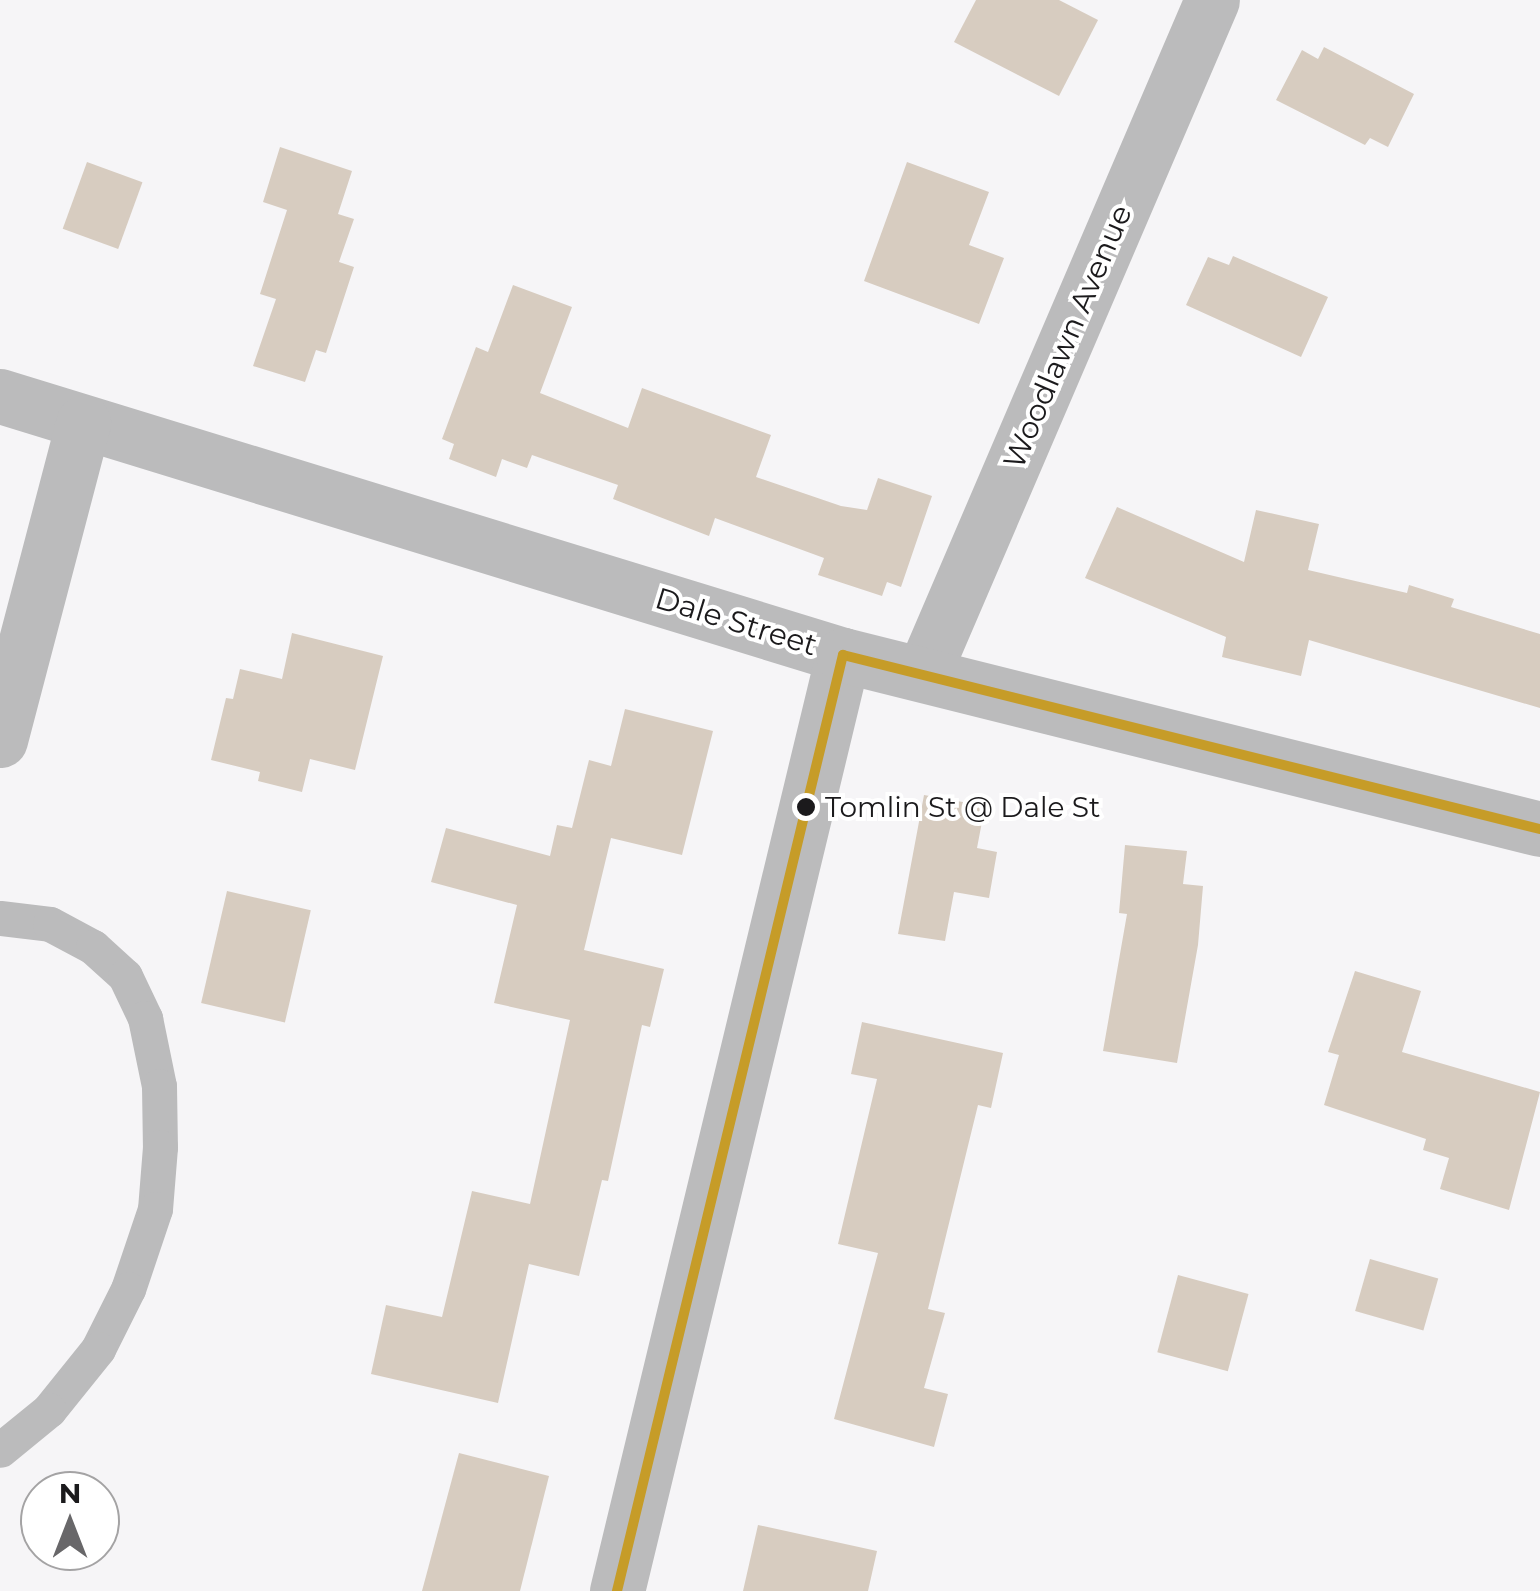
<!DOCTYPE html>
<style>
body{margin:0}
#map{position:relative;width:1540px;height:1591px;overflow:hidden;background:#f6f5f7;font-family:Montserrat,sans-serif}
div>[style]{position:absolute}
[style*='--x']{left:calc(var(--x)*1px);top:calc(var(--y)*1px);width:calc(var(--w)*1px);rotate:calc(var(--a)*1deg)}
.building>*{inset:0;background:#d7ccc0;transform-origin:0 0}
.service>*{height:35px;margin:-17.5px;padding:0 17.5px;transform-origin:17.5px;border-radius:17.5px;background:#bbbbbc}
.minor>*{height:55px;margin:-27.5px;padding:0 27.5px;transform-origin:27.5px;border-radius:27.5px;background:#bbbbbc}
.tertiary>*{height:55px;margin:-27.5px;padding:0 27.5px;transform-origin:27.5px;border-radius:27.5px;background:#bbbbbc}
.bus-1>*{height:10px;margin:-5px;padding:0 5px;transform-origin:5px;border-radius:5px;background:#c69c28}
.dots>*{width:28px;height:28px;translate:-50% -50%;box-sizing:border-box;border:5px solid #fff;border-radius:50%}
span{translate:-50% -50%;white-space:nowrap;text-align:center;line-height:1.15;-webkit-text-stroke:8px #fff;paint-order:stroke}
.bus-label{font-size:28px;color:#1b1a1c}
.left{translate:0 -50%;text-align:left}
.street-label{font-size:30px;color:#1b1a1c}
.north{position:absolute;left:20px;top:1471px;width:100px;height:100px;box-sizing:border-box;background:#fff;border:2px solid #a4a3a4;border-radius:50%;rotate:0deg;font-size:28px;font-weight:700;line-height:40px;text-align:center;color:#1b1a1c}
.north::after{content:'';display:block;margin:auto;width:35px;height:45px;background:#686769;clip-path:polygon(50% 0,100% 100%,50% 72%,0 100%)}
</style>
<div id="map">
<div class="building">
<i style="clip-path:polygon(976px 0,1059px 0,1098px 20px,1059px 96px,954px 42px)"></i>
<i style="clip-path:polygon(1324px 47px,1414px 94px,1388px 147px,1370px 138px,1365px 145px,1276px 100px,1302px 50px,1318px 59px)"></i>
<i style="clip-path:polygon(280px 147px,352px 171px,338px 214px,354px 219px,339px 262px,354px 267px,326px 353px,316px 350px,305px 382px,253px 366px,276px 299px,260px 294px,287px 210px,263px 202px)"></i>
<i style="left:87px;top:162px;width:59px;height:71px;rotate:20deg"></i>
<i style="clip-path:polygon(907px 162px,989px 192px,969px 245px,1004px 258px,979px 324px,864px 281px)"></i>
<i style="clip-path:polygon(1233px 256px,1328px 297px,1301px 357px,1186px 305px,1208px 257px,1229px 265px)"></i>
<i style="clip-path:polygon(513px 285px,572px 307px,540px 393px,628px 428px,642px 388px,771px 435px,756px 477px,841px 506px,867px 510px,878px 478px,932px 496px,901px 587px,887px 582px,882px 596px,818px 575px,824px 558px,715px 518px,709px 536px,613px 499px,618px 485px,532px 455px,527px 468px,502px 459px,496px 477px,449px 459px,454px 444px,442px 439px,476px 347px,488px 352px)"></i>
<i style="clip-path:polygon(1117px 507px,1244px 562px,1256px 510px,1319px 524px,1308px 570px,1407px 593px,1409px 585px,1454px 599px,1451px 607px,1540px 634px,1540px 708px,1309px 640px,1301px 676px,1222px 657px,1226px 637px,1085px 578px)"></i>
<i style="clip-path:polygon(292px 633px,383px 656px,355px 770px,310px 759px,302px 792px,258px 781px,260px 772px,211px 760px,226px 698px,233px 699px,240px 669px,282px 679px)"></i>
<i style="clip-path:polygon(625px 709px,713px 731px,682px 855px,611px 838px,584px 950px,664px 969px,650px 1027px,642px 1025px,608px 1181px,602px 1180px,579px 1276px,529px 1264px,498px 1403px,371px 1374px,386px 1305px,442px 1317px,472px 1191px,530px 1204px,570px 1020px,494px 1003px,517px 905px,431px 882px,446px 828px,550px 856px,557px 825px,572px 828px,589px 760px,611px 766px)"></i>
<i style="clip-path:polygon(924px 795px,985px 806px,977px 848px,997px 852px,989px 898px,954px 892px,945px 941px,898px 934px)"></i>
<i style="clip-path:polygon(1125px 845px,1187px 851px,1183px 884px,1203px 886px,1198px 945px,1177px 1063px,1103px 1051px,1127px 914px,1119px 913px)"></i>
<i style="left:227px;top:891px;width:86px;height:115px;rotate:13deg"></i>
<i style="clip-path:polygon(1355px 971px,1421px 991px,1402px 1052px,1540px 1092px,1509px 1210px,1440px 1189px,1449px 1158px,1423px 1150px,1426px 1139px,1324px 1105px,1339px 1055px,1328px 1052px)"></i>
<i style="clip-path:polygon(862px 1022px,1003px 1053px,991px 1108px,978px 1105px,928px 1309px,945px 1313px,924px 1388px,948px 1394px,934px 1447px,834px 1419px,878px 1253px,838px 1244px,877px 1079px,851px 1074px)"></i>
<i style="left:1370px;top:1259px;width:71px;height:54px;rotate:16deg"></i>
<i style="left:1178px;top:1275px;width:73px;height:80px;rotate:15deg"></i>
<i style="clip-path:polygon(459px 1453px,549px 1476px,520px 1591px,422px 1591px)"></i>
<i style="clip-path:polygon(758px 1525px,877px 1551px,868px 1591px,743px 1591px)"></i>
</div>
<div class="service">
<i style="--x:0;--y:918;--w:50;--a:6.8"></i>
<i style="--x:50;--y:924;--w:49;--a:28.1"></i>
<i style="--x:93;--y:947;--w:43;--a:42.2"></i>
<i style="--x:125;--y:976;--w:47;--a:64.5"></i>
<i style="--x:145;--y:1018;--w:69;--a:78.4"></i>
<i style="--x:159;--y:1086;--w:61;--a:89.1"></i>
<i style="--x:160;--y:1147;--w:62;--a:94.6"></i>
<i style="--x:155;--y:1209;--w:84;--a:108.6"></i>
<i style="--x:128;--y:1289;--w:67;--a:116.6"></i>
<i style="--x:98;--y:1349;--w:78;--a:128.8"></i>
<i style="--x:49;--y:1410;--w:63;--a:140.8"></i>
</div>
<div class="minor">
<i style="--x:0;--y:396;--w:882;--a:17.08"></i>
<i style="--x:923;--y:674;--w:733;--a:-66.79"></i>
<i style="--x:0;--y:740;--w:328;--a:-75.3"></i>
</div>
<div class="tertiary">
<i style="--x:617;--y:1591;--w:963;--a:-76.43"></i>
<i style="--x:843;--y:655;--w:718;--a:14.02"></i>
</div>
<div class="bus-1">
<i style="--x:843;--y:655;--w:718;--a:14.02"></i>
<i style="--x:617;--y:1591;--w:963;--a:-76.43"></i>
</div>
<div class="dots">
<i style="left:806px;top:807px;background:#1b1a1c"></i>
</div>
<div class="bus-label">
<span class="left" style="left:825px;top:807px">Tomlin St @ Dale St</span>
</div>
<div class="street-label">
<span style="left:1068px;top:337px;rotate:-67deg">Woodlawn Avenue</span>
<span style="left:736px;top:622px;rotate:17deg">Dale Street</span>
</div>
<div class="north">N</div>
</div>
